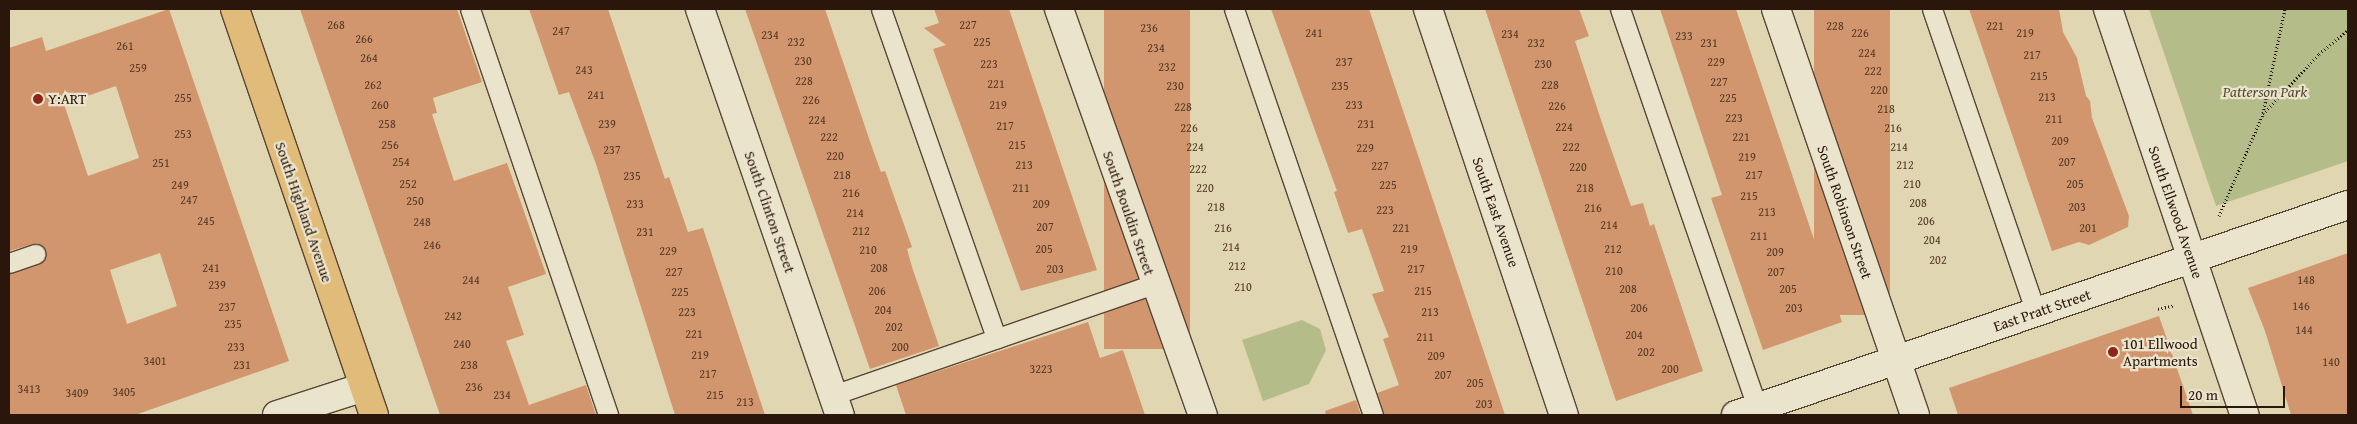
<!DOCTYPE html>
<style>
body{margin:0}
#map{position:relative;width:2357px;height:424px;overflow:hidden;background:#e0d6b2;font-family:"Gentium Book Plus",serif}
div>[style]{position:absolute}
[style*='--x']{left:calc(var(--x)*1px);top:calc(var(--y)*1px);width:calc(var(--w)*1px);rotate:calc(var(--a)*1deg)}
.green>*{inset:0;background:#b4bd8a}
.building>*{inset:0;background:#d1966d;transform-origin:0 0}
.path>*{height:3px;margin-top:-1.5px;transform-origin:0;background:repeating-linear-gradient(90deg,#2a160a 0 1px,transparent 0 3.5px)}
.roads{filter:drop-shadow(1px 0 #584634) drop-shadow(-1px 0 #584634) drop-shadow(0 1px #584634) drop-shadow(0 -1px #584634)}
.service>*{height:19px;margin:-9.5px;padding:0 9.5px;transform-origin:9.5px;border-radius:9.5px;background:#ebe4cd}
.minor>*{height:28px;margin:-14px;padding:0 14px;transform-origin:14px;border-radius:14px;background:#ebe4cd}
.tertiary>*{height:28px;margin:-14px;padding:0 14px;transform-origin:14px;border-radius:14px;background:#ebe4cd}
.primary>*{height:28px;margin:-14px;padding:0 14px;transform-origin:14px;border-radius:14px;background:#e0bb79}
.dots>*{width:14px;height:14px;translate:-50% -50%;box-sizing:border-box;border:2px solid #ebe4cd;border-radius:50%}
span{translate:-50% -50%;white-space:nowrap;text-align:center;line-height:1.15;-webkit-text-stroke:4.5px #ebe4cd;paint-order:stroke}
.number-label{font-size:12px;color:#543623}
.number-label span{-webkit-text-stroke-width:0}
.park-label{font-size:15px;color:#534830;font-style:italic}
.poi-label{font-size:15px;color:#2a160a}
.left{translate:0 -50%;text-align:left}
.street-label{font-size:15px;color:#2a160a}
.frame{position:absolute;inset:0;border:10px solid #2a160a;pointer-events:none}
.scale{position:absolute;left:2180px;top:386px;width:105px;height:22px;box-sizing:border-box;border:2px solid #2a160a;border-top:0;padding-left:6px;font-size:15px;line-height:18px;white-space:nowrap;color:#2a160a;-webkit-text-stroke:4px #ebe4cd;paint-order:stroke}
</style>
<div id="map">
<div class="green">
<i style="clip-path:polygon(2149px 9px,2348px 9px,2348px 161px,2216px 206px)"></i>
<i style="clip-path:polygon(1302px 320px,1320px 329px,1326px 350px,1309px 384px,1263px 401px,1242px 340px)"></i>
</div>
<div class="building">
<i style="clip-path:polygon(evenodd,169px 9px,289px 361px,135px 415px,9px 415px,9px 274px,39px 264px,46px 256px,43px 246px,37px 243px,9px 251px,9px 48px,42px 37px,46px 51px,169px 9px,116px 86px,139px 158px,88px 176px,64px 104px,116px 86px,169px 9px,160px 253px,177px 306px,127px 324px,110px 270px,160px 253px)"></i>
<i style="clip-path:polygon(300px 9px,457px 9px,482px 82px,433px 98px,437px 113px,432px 114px,454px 181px,507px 163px,546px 274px,508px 287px,524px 335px,506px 341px,529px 405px,586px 385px,596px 415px,440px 415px)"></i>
<i style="clip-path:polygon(529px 9px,608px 9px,665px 179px,669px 177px,688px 232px,703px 228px,765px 415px,675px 415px,596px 164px,569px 92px,559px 95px)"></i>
<i style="clip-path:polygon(745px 9px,825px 9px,874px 153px,881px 172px,885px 171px,912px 247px,907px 249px,912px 267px,939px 346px,870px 369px)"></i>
<i style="clip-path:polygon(934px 9px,1009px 9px,1097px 270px,1021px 291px,933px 49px,946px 45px,924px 28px,939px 23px)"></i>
<i style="left:1104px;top:9px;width:86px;height:340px"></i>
<i style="clip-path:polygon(1271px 9px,1369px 9px,1505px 415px,1384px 415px,1377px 393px,1399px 385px,1383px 339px,1389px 337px,1372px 294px,1384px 291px,1362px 229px,1348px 233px,1334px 192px,1337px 191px)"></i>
<i style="clip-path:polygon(1485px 9px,1579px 9px,1589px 36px,1575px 41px,1603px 126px,1631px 206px,1643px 203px,1650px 226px,1654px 224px,1703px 371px,1616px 401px)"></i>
<i style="clip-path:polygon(1660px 9px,1736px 9px,1842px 322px,1763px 350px,1711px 198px,1722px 195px)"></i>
<i style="left:1814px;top:9px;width:76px;height:306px"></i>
<i style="clip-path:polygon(1969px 9px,2059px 9px,2063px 32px,2077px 58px,2086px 96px,2090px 101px,2092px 118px,2129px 216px,2128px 227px,2089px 245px,2079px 242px,2052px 251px)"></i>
<i style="clip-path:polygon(2348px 253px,2348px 415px,2291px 415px,2265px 331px,2248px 288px)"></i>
<i style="clip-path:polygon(2159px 316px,2193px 415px,1958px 415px,1949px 388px)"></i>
<i style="clip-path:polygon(1088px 322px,1100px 358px,1123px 350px,1145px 415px,906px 415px,896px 385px)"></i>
<i style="clip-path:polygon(1356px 400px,1361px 415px,1326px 415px,1325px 411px)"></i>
</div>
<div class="path">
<i style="--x:2263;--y:113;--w:106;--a:-78.1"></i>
<i style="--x:2219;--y:216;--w:111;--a:-66.7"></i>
<i style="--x:2263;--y:114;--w:82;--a:-47"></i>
<i style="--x:2319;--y:54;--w:38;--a:-40"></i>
<i style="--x:2158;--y:309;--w:17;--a:-13"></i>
</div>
<div class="roads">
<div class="service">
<i style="--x:470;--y:9;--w:429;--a:71.2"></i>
<i style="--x:881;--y:9;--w:349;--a:70.7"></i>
<i style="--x:1234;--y:9;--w:429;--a:71.1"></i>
<i style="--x:1620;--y:9;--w:429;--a:71"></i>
<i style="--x:1932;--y:9;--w:320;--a:71.1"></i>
<i style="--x:9;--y:263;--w:28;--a:-19"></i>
<i style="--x:833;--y:395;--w:339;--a:-19.1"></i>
</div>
<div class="minor">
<i style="--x:700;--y:9;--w:429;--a:71"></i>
<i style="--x:1059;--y:9;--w:431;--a:70.5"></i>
<i style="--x:1776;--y:9;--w:429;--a:71.1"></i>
<i style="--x:2108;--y:9;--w:428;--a:71.4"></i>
<i style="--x:277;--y:415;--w:91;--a:-17.8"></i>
<i style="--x:1736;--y:415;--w:647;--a:-18.94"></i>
</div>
<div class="tertiary">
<i style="--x:1428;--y:9;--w:428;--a:71.5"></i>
</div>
<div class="primary">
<i style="--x:235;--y:9;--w:429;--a:71.1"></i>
</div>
</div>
<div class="dots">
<i style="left:38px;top:99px;background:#8f2418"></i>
<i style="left:2113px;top:352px;background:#8f2418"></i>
</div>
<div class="number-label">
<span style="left:336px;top:25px">268</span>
<span style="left:968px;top:25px">227</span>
<span style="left:1835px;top:26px">228</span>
<span style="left:1995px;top:26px">221</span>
<span style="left:1149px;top:28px">236</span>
<span style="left:561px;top:31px">247</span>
<span style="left:1314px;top:33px">241</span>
<span style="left:1860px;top:33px">226</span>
<span style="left:2025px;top:33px">219</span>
<span style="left:1510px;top:34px">234</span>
<span style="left:770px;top:35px">234</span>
<span style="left:1684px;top:36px">233</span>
<span style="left:364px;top:39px">266</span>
<span style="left:796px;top:42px">232</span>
<span style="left:982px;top:42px">225</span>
<span style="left:1536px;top:43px">232</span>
<span style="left:1709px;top:43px">231</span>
<span style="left:125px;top:46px">261</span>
<span style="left:1156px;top:48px">234</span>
<span style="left:1867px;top:53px">224</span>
<span style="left:2032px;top:55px">217</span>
<span style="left:369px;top:58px">264</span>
<span style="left:803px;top:61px">230</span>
<span style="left:1344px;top:62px">237</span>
<span style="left:1716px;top:62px">229</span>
<span style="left:989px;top:64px">223</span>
<span style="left:1543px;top:64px">230</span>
<span style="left:1167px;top:67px">232</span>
<span style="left:138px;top:68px">259</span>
<span style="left:584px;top:70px">243</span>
<span style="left:1873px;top:71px">222</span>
<span style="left:2039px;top:76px">215</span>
<span style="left:804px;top:81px">228</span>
<span style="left:1719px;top:82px">227</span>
<span style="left:996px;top:84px">221</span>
<span style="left:373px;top:85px">262</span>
<span style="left:1550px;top:85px">228</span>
<span style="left:1175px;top:86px">230</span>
<span style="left:1340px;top:86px">235</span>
<span style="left:1879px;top:90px">220</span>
<span style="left:596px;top:95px">241</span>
<span style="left:2047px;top:97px">213</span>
<span style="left:183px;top:98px">255</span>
<span style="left:1728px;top:98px">225</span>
<span style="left:811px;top:100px">226</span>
<span style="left:380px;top:105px">260</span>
<span style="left:998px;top:105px">219</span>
<span style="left:1354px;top:105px">233</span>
<span style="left:1557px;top:106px">226</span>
<span style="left:1183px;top:107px">228</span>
<span style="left:1886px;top:109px">218</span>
<span style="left:1734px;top:118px">223</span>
<span style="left:2054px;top:119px">211</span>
<span style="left:817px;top:120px">224</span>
<span style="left:387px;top:124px">258</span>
<span style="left:607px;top:124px">239</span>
<span style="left:1366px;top:124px">231</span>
<span style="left:1005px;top:126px">217</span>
<span style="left:1564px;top:127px">224</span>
<span style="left:1189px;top:128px">226</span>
<span style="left:1893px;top:128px">216</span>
<span style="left:183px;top:134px">253</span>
<span style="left:829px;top:137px">222</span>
<span style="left:1741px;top:137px">221</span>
<span style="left:2060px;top:141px">209</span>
<span style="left:390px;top:145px">256</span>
<span style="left:1017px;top:145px">215</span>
<span style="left:1195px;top:147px">224</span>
<span style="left:1571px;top:147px">222</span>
<span style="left:1899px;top:147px">214</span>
<span style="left:1365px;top:148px">229</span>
<span style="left:612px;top:150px">237</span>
<span style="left:835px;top:156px">220</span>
<span style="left:1747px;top:157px">219</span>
<span style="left:401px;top:162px">254</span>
<span style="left:2067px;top:162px">207</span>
<span style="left:161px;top:163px">251</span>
<span style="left:1024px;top:165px">213</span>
<span style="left:1905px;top:165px">212</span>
<span style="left:1380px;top:166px">227</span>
<span style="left:1578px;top:167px">220</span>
<span style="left:1198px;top:169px">222</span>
<span style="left:842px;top:175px">218</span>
<span style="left:1754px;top:175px">217</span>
<span style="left:632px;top:176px">235</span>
<span style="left:408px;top:184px">252</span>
<span style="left:1912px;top:184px">210</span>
<span style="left:2075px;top:184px">205</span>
<span style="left:180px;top:185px">249</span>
<span style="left:1388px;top:185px">225</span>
<span style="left:1021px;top:188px">211</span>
<span style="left:1205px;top:188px">220</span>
<span style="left:1585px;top:188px">218</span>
<span style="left:851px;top:193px">216</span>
<span style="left:1749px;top:196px">215</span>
<span style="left:189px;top:200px">247</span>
<span style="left:415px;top:201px">250</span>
<span style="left:1918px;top:203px">208</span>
<span style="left:635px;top:204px">233</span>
<span style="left:1041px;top:204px">209</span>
<span style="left:1216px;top:207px">218</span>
<span style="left:2077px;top:207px">203</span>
<span style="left:1593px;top:208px">216</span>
<span style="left:1385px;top:210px">223</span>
<span style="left:1767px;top:212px">213</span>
<span style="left:855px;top:213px">214</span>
<span style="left:206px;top:221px">245</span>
<span style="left:1926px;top:221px">206</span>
<span style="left:422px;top:222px">248</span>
<span style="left:1609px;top:225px">214</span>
<span style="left:1045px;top:227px">207</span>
<span style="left:1223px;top:228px">216</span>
<span style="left:1401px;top:228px">221</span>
<span style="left:2088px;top:228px">201</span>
<span style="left:861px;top:231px">212</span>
<span style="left:645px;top:232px">231</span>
<span style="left:1759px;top:236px">211</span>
<span style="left:1932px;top:240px">204</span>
<span style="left:432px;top:245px">246</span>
<span style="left:1231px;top:247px">214</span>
<span style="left:1044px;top:249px">205</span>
<span style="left:1409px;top:249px">219</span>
<span style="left:1613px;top:249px">212</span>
<span style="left:868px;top:250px">210</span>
<span style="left:668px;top:251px">229</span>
<span style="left:1775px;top:252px">209</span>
<span style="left:1938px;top:260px">202</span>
<span style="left:1237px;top:266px">212</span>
<span style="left:211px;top:268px">241</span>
<span style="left:879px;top:268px">208</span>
<span style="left:1055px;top:269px">203</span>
<span style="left:1416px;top:269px">217</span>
<span style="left:1614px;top:271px">210</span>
<span style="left:674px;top:272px">227</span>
<span style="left:1776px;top:272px">207</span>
<span style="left:471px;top:280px">244</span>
<span style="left:2306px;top:280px">148</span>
<span style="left:217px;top:285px">239</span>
<span style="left:1243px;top:287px">210</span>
<span style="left:1628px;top:289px">208</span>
<span style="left:1788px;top:289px">205</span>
<span style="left:877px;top:291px">206</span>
<span style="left:1423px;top:291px">215</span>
<span style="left:680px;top:292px">225</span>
<span style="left:2301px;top:306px">146</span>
<span style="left:227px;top:307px">237</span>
<span style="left:1639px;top:308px">206</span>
<span style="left:1794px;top:308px">203</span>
<span style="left:883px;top:310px">204</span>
<span style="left:687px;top:312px">223</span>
<span style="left:1430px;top:312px">213</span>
<span style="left:453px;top:316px">242</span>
<span style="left:233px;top:324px">235</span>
<span style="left:894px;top:327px">202</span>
<span style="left:2304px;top:330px">144</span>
<span style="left:694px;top:334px">221</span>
<span style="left:1634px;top:335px">204</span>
<span style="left:1425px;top:337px">211</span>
<span style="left:462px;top:344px">240</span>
<span style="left:236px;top:347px">233</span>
<span style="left:900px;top:347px">200</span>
<span style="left:1646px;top:352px">202</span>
<span style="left:700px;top:355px">219</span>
<span style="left:1436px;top:356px">209</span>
<span style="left:155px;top:361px">3401</span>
<span style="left:2331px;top:362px">140</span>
<span style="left:242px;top:365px">231</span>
<span style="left:469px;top:365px">238</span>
<span style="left:1041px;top:369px">3223</span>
<span style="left:1670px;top:369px">200</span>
<span style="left:708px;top:374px">217</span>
<span style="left:1443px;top:375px">207</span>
<span style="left:1475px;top:383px">205</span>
<span style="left:474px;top:387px">236</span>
<span style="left:29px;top:389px">3413</span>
<span style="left:124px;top:392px">3405</span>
<span style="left:77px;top:393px">3409</span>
<span style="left:502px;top:395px">234</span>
<span style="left:715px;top:395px">215</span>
<span style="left:745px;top:402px">213</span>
<span style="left:1484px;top:404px">203</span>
</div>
<div class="park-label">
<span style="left:2265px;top:92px">Patterson Park</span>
</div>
<div class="poi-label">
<span class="left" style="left:48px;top:99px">Y:ART</span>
<span class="left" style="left:2123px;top:352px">101 Ellwood<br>Apartments</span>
</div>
<div class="street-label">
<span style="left:304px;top:212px;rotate:71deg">South Highland Avenue</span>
<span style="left:770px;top:212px;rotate:71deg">South Clinton Street</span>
<span style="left:1496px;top:212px;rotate:71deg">South East Avenue</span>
<span style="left:1845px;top:212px;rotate:71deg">South Robinson Street</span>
<span style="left:2176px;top:212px;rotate:71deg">South Ellwood Avenue</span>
<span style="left:1129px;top:213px;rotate:71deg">South Bouldin Street</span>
<span style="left:2042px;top:310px;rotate:-19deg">East Pratt Street</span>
</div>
<div class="frame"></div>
<div class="scale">20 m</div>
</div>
